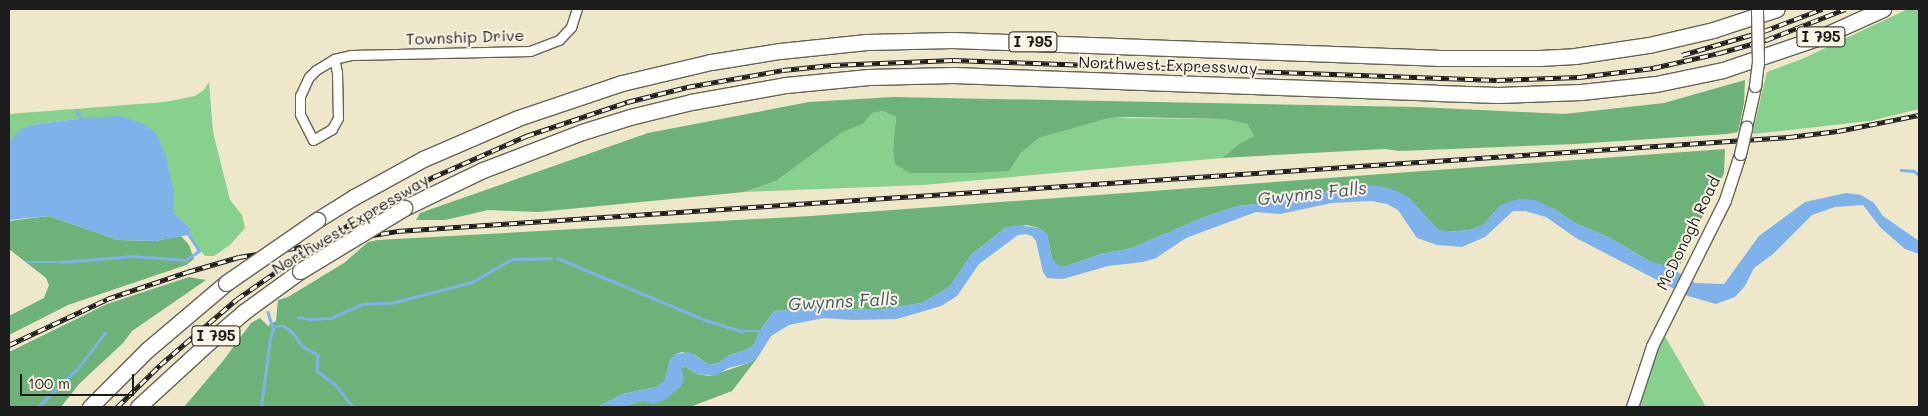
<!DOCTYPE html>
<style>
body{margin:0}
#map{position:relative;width:1928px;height:416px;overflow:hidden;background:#eee7ca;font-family:Mali,sans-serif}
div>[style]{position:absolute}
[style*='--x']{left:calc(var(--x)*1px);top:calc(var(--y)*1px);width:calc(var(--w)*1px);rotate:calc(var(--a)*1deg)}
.green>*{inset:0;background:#87d08d}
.forest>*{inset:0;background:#6db278}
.water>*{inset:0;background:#7eb2eb}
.stream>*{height:2.5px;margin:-1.25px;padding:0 1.25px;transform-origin:1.25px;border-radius:1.25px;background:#7eb2eb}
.roads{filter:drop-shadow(1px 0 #666359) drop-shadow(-1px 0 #666359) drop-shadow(0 1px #666359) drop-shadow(0 -1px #666359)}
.minor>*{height:9px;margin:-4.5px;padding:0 4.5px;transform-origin:4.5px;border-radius:4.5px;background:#fff}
.secondary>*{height:11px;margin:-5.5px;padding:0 5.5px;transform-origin:5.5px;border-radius:5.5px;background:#fff}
.motorway>*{height:15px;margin:-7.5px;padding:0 7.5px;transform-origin:7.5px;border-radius:7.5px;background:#fff}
.rail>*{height:4.5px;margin-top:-2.25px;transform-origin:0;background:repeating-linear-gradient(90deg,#fcf5e5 0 8px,#1c1c1c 0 16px);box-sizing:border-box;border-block:1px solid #1c1c1c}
.bridges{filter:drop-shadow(1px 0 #666359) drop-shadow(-1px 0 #666359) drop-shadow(0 1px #666359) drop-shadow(0 -1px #666359)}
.secondary-bridge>*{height:11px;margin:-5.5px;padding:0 5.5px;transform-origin:5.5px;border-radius:5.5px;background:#fff}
.motorway-bridge>*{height:15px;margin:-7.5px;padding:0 7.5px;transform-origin:7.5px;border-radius:7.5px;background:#fff}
span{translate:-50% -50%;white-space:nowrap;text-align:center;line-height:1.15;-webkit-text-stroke:4px #fcf5e5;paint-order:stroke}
.shield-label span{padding:1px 4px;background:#fcf5e5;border:1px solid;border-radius:4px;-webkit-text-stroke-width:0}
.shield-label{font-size:15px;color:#1c1c1c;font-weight:700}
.street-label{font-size:16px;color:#1c1c1c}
.water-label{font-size:18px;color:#43586f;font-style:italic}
.frame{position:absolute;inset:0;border:10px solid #1c1c1c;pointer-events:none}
.scale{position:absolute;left:20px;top:374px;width:114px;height:22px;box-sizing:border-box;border:2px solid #1c1c1c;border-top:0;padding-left:6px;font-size:15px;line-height:18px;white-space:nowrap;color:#1c1c1c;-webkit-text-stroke:4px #fcf5e5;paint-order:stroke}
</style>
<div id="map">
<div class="green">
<i style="clip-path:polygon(1908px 9px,1919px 9px,1919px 109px,1870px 121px,1752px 134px,1767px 72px,1802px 59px)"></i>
<i style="clip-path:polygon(209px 82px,213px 132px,230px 200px,242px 215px,245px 228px,230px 245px,214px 256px,205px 256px,188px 235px,192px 230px,174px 213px,174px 193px,85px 118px,31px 125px,10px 142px,9px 153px,9px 114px,165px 102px,195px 96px,204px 90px)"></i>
<i style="clip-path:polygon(883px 111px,896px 117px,893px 149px,910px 173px,1009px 171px,1021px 153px,1039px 138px,1109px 118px,1224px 119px,1247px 124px,1254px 136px,1240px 143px,1222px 158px,923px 185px,744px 192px,776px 181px,843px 132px,863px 124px,872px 113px)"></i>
<i style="clip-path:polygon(1663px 333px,1706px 407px,1637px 407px)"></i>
</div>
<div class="forest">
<i style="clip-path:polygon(1745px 80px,1744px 103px,1738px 132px,1727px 134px,1575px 144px,1400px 151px,1385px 149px,1222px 158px,1240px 143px,1254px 136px,1247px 124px,1224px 119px,1129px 117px,1109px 118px,1039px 138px,1021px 153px,1009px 171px,970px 173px,910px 173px,895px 164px,893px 149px,896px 117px,883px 111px,872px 113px,863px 124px,843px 132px,776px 181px,744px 192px,538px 212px,488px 210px,445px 220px,416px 220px,420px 213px,648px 133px,809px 102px,893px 97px,1418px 107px,1564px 114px,1664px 103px)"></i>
<i style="clip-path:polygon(1725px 149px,1724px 173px,1686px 250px,1677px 272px,1649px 261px,1612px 239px,1575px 223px,1554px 209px,1500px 206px,1483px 225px,1470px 230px,1446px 232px,1438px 230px,1409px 198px,1357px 184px,1293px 200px,1238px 206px,1207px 216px,1132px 248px,1101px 254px,1064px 267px,1058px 266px,1052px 259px,1047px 234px,1039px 228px,1027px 225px,1005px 228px,971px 255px,951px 285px,940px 293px,921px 303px,878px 310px,821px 308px,774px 311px,762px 328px,753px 346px,744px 351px,732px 354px,718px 363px,709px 365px,695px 355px,682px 352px,676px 354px,670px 360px,665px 381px,656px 387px,623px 394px,598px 407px,184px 407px,223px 361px,251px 323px,260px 318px,268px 326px,276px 321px,278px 300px,288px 297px,344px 263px,368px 242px,378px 240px,811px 216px)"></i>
<i style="clip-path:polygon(49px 216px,118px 240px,155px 241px,181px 236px,189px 245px,194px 259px,186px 265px,68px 305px,9px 335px,9px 316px,44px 298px,49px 285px,46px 278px,9px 249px,9px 221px)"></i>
<i style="clip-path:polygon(189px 277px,206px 280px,132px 331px,123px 343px,79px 384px,61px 407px,9px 407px,9px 352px,107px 304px)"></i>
<i style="clip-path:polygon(758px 357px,732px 391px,690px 407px,622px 407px,673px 392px,680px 387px,682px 368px,684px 366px,697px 374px,710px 376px,749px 363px)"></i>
</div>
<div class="water">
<i style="clip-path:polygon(121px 116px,143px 124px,156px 133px,166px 156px,174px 193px,174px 213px,192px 230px,188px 235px,155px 241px,118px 240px,49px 216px,9px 220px,9px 153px,10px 142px,19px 130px,31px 125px,85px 118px)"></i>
<i style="clip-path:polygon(1357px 184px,1385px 187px,1399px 192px,1409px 198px,1438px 229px,1446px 232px,1470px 230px,1483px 225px,1500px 206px,1508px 202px,1520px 199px,1535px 200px,1554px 209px,1575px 223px,1612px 239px,1649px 261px,1668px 266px,1695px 283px,1724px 284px,1759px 236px,1805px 202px,1846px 193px,1861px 195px,1874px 203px,1883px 216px,1919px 241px,1919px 254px,1905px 249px,1880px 227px,1863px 205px,1835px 207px,1812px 215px,1773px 254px,1754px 268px,1745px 286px,1735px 297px,1716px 304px,1688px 296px,1576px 238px,1546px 217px,1525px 211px,1513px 211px,1485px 237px,1462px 247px,1437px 245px,1417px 238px,1398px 210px,1387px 204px,1371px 201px,1332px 203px,1280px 214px,1256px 212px,1186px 238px,1156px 258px,1143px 262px,1108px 266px,1063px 279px,1047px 278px,1043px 272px,1036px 241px,1032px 236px,1026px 234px,1018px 235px,979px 264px,957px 296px,941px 306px,897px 319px,853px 320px,824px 318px,789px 325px,771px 336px,758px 357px,749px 363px,728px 368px,716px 376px,697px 374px,684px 366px,682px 368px,684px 380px,680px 387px,666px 399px,659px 402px,653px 404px,643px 401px,622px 407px,598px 407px,623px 394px,656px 387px,664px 381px,670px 360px,676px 354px,690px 352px,709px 365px,718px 363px,732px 354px,744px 351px,753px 346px,762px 328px,774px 311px,821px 308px,878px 310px,921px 303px,940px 293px,951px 285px,971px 255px,1005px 228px,1016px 225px,1039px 228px,1047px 234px,1052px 259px,1058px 265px,1064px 267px,1101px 254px,1132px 248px,1207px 216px,1238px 206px,1293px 200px)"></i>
</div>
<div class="stream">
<i style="--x:77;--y:111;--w:11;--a:63"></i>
<i style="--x:1901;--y:170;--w:13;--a:4"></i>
<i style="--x:1914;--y:171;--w:6;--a:39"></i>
<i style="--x:557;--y:258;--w:160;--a:22.7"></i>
<i style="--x:705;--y:320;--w:39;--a:17"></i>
<i style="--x:742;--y:331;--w:18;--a:0"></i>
<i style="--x:27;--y:262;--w:34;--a:0"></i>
<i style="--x:61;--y:262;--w:72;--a:-4.8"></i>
<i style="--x:133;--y:256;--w:53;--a:4.3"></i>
<i style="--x:186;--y:260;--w:16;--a:-35"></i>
<i style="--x:199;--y:251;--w:20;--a:-123"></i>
<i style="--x:268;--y:312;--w:17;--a:73"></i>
<i style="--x:298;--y:317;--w:12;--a:9"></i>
<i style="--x:310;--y:319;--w:21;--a:-3"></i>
<i style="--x:331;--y:318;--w:34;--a:-24"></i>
<i style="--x:362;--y:304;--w:33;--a:-3"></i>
<i style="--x:395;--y:302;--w:80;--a:-14.6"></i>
<i style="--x:472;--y:282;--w:46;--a:-29.9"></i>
<i style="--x:512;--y:259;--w:39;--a:-1"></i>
<i style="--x:38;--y:407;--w:56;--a:-44.3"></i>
<i style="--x:78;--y:368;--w:44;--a:-52.4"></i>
<i style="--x:261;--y:407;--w:69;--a:-82.5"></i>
<i style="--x:270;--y:339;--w:11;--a:-75"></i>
<i style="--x:273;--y:328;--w:5;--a:-22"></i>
<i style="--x:278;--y:326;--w:6;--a:0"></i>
<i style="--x:284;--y:326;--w:11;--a:38"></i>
<i style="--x:293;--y:333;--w:16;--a:55"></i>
<i style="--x:302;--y:346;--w:18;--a:29"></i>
<i style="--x:318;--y:355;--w:16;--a:94"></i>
<i style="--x:317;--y:371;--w:22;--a:36"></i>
<i style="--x:335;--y:384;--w:29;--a:52"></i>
</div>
<div class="roads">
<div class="minor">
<i style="--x:334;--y:59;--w:13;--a:77"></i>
<i style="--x:337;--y:72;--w:46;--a:88.8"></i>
<i style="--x:338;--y:118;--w:13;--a:119"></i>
<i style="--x:332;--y:129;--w:22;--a:150"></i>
<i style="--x:313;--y:140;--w:29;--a:-117"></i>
<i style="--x:300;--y:114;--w:18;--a:-90"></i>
<i style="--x:300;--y:96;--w:21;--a:-65"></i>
<i style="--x:309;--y:77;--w:10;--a:-45"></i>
<i style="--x:316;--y:70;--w:21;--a:-31"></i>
<i style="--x:334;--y:59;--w:18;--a:-13"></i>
<i style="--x:352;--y:55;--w:178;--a:-1.3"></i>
<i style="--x:530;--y:51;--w:31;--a:-21"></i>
<i style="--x:559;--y:40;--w:18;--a:-47"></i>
<i style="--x:571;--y:27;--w:19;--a:-72"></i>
</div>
<div class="secondary">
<i style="--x:1746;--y:127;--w:42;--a:-77.6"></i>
<i style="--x:1632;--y:407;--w:64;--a:-71.8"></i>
<i style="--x:1652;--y:346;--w:163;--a:-63.4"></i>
<i style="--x:1725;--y:200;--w:48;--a:-71.9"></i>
</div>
<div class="motorway">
<i style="--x:404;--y:208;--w:88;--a:-25.7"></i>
<i style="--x:483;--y:170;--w:106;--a:-21"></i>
<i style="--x:582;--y:132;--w:50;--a:-17.4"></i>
<i style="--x:630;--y:117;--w:63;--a:-13.8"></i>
<i style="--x:691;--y:102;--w:97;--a:-10.1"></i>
<i style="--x:786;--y:85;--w:83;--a:-5.5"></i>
<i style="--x:869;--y:77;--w:84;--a:-1.4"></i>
<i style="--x:953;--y:75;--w:484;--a:2.1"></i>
<i style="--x:1437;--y:93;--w:61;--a:1.9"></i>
<i style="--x:1498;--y:95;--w:83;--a:-2.1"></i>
<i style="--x:1581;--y:92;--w:75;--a:-6.1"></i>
<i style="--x:1656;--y:84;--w:68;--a:-11.8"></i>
<i style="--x:1723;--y:70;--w:106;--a:-18.8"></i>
<i style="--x:1823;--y:36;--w:66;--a:-24.2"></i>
<i style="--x:317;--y:220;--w:44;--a:-31.9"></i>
<i style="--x:354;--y:197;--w:79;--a:-28.8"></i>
<i style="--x:423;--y:159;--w:103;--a:-23.3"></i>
<i style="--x:518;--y:118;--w:110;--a:-18.6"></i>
<i style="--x:622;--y:83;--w:91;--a:-13.3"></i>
<i style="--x:711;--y:62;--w:70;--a:-9.1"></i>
<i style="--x:780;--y:51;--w:87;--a:-5.9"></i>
<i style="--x:867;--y:42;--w:85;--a:-1.3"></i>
<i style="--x:952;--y:40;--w:485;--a:2.1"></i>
<i style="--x:1437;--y:58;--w:102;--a:0"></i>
<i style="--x:1539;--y:58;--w:36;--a:-3"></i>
<i style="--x:1575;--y:56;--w:75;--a:-8.5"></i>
<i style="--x:1649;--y:45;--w:66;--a:-13.2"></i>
<i style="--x:1713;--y:30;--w:67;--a:-18.2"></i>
<i style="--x:90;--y:407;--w:81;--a:-45"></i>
<i style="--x:147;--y:350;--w:104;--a:-40.3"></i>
<i style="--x:138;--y:407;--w:98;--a:-42.5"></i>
<i style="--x:210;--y:341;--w:46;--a:-40.6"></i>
<i style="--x:245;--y:311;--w:68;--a:-36"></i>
</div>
</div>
<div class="rail">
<i style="--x:1682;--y:55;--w:85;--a:-16.3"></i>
<i style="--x:1764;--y:31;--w:62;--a:-20.8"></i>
<i style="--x:9;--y:345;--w:108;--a:-25.1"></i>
<i style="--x:107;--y:299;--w:84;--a:-18.6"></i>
<i style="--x:187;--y:272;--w:54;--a:-16.1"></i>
<i style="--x:239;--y:257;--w:160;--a:-9.3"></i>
<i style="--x:397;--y:231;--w:1395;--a:-3.86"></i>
<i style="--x:1789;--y:137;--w:49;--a:-7"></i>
<i style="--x:1838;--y:131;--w:83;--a:-11.2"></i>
<i style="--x:117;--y:407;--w:60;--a:-44.3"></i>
<i style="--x:160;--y:365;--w:101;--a:-40.6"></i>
<i style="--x:237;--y:299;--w:68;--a:-34.9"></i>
<i style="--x:293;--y:260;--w:99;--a:-32.2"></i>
<i style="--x:377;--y:207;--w:64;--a:-28.2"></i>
<i style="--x:433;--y:177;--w:102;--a:-23.8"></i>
<i style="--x:526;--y:136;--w:107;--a:-18.6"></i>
<i style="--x:627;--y:102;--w:62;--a:-14"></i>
<i style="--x:687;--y:87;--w:97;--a:-10"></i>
<i style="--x:783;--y:70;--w:49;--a:-5.8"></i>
<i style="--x:832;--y:65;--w:121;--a:-2.4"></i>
<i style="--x:953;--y:60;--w:544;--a:2.11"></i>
<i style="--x:1497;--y:80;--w:82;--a:-2.1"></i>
<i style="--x:1579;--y:77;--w:75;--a:-6.9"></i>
<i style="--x:1653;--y:68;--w:68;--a:-12.8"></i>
<i style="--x:1719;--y:53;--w:49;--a:-15.5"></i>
<i style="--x:1766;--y:40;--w:85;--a:-21.4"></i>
</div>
<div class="bridges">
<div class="secondary-bridge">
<i style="--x:1755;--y:86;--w:23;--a:-83"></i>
<i style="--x:1758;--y:63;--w:54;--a:-91.1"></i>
<i style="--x:1740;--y:154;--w:28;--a:-77"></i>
</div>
<div class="motorway-bridge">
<i style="--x:300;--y:271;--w:122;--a:-31.2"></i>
<i style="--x:226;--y:283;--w:111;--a:-34.7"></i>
</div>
</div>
<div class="shield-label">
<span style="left:1821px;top:37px">I 795</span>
<span style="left:1033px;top:42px">I 795</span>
<span style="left:216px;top:336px">I 795</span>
</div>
<div class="street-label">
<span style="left:465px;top:37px;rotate:-2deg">Township Drive</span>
<span style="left:1168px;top:65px;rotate:2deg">Northwest Expressway</span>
<span style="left:350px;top:224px;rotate:-31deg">Northwest Expressway</span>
<span style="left:1688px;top:233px;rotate:-64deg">McDonogh Road</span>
</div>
<div class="water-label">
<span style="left:1312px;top:193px;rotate:-6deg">Gwynns Falls</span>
<span style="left:843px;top:301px;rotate:-3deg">Gwynns Falls</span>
</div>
<div class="frame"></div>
<div class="scale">100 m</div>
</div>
